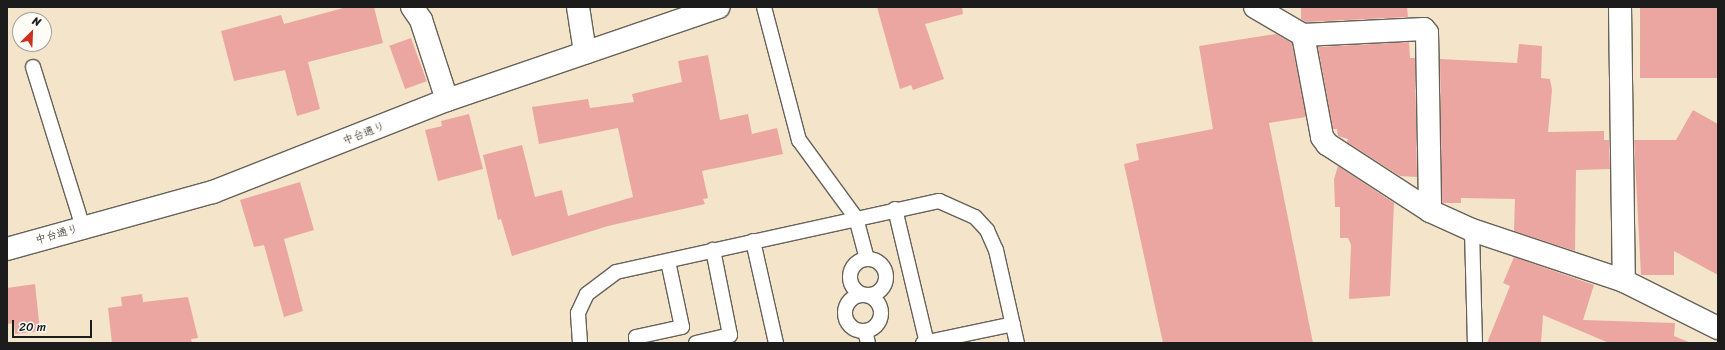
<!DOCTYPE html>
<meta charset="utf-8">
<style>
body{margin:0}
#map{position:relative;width:1725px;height:350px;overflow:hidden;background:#f3e4ca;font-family:Sriracha,"Klee One",sans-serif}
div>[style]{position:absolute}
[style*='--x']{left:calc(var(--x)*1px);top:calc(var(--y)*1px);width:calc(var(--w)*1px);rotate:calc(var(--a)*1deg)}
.building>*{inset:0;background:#eca6a1;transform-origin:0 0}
.roads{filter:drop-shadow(1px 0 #676259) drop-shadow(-1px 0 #676259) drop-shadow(0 1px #676259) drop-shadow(0 -1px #676259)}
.lane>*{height:14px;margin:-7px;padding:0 7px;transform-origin:7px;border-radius:7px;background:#fff}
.lane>.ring{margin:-7px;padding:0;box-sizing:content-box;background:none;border:14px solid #fff;border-radius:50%}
.street>*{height:22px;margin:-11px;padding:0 11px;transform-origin:11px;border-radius:11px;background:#fff}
.secondary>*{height:22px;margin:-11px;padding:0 11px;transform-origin:11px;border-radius:11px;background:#fff}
span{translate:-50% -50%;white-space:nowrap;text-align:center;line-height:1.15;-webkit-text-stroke:3px #fdfcf7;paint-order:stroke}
.street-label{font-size:11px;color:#1c1c1c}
.frame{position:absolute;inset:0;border:8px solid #1c1c1c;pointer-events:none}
.north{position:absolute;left:12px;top:12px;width:40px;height:40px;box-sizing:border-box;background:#fdfcf7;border:1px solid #a3a29f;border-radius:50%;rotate:24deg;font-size:11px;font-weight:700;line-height:16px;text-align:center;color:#1c1c1c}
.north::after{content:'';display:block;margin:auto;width:14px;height:18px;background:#c8321e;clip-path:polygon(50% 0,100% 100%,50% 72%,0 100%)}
.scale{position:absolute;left:12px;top:320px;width:80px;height:18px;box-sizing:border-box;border:2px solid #1c1c1c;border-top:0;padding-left:5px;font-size:12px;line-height:14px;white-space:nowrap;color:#1c1c1c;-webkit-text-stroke:3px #fdfcf7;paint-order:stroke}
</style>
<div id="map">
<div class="building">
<i style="clip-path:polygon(347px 7px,374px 7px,383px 43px,308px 62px,320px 109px,297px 116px,285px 70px,234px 81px,221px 31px,281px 15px,284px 24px)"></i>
<i style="clip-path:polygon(877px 7px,962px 7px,963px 14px,925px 24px,944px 79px,913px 90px,911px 85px,900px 89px)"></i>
<i style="clip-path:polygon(1301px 7px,1407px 7px,1408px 17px,1306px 22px,1301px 19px)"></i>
<i style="left:1640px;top:7px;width:78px;height:71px"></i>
<i style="clip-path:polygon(1276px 34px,1292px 43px,1306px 117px,1269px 123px,1313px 343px,1163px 343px,1124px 164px,1139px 160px,1136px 144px,1213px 129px,1199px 46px)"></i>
<i style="left:411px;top:38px;width:46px;height:23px;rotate:70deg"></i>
<i style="clip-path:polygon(1409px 42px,1410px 58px,1415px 58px,1417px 177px,1400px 176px,1347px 142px,1348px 139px,1338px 136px,1337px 129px,1333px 129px,1318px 47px)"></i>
<i style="clip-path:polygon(1519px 44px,1542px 46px,1541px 78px,1550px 79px,1552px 90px,1548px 132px,1604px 131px,1604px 140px,1609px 140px,1610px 169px,1576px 170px,1575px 251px,1514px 231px,1515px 199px,1461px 198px,1461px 203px,1442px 203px,1440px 59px,1517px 63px)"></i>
<i style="clip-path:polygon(708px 55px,720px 120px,748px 114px,752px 134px,777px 128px,783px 154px,702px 171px,708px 198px,703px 199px,705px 204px,608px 226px,512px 256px,501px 219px,498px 220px,483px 155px,522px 145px,535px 197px,562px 190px,568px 216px,633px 197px,618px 128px,539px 144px,532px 107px,588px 99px,590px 108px,634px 102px,632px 94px,682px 82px,678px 61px)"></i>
<i style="clip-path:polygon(1693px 110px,1718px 124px,1718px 275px,1674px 251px,1674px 275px,1641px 275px,1634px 140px,1676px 140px)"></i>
<i style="clip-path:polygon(469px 114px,483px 169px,438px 181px,425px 130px,442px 126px,441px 121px)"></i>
<i style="clip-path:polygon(1338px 166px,1394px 203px,1390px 296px,1349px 299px,1351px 245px,1348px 238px,1340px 238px,1340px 207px,1335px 207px,1334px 179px)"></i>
<i style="clip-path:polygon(300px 182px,314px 230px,284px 239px,303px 311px,284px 317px,264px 245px,254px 247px,240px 200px)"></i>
<i style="clip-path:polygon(1514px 257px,1594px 285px,1583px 320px,1675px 323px,1674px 336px,1691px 343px,1609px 343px,1543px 315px,1541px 343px,1487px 343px,1510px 286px,1503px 283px)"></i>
<i style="clip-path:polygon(35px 284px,40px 331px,15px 334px,14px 323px,7px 324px,7px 288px)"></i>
<i style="clip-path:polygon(142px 294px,143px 302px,188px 297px,198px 338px,191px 339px,192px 343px,112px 343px,108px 308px,122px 306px,121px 297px)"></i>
</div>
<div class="roads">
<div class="lane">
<i style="--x:764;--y:7;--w:138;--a:75.3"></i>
<i style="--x:799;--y:140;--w:97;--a:53.8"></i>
<i style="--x:856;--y:218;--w:42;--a:75"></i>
<i style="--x:33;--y:67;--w:169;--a:72.7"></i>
<i style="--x:895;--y:209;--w:138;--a:76.6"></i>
<i style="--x:1472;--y:230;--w:113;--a:88.5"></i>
<i style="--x:753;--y:241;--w:105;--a:77.3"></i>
<i class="ring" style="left:850px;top:259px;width:22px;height:22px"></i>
<i class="ring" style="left:845px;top:295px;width:22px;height:22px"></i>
<i style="--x:865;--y:331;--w:12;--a:76"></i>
<i style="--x:580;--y:343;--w:30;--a:-94"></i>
<i style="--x:578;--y:313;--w:21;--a:-65"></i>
<i style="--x:587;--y:294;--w:36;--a:-37"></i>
<i style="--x:616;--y:272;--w:331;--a:-12.4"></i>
<i style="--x:939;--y:201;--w:39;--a:24"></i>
<i style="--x:975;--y:217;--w:18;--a:47"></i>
<i style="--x:987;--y:230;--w:22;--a:66"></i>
<i style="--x:996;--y:250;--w:95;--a:77.3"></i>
<i style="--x:637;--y:343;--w:6;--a:-99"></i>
<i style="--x:636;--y:337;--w:47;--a:-12.3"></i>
<i style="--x:682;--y:327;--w:67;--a:-102"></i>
<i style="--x:696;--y:343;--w:35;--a:-13"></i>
<i style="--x:730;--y:335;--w:87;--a:-101.3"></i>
<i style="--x:923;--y:343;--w:92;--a:-11.9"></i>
</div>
<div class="street">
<i style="--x:412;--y:7;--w:16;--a:55"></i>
<i style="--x:421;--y:20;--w:84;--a:72"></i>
<i style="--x:578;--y:7;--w:46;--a:81.2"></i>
<i style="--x:1255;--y:7;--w:56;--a:30.3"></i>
<i style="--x:1303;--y:35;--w:104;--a:79.4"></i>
<i style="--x:1322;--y:137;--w:9;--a:54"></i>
<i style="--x:1327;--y:144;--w:123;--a:33"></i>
<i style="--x:1430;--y:211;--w:46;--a:24.3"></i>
<i style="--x:1472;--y:230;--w:160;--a:18.5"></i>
<i style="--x:1624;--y:281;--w:105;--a:26.6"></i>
<i style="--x:1620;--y:7;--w:274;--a:89.2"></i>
<i style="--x:1303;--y:35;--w:121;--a:-2.8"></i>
<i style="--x:1424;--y:29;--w:5;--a:53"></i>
<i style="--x:1427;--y:33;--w:178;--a:89"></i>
</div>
<div class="secondary">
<i style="--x:7;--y:249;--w:214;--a:-15.5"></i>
<i style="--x:213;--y:192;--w:251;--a:-21.5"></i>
<i style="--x:447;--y:100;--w:287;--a:-18.9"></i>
</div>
</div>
<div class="street-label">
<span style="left:364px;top:134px;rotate:-22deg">中台通り</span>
<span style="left:57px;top:235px;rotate:-16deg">中台通り</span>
</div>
<div class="frame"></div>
<div class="north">N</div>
<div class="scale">20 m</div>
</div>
